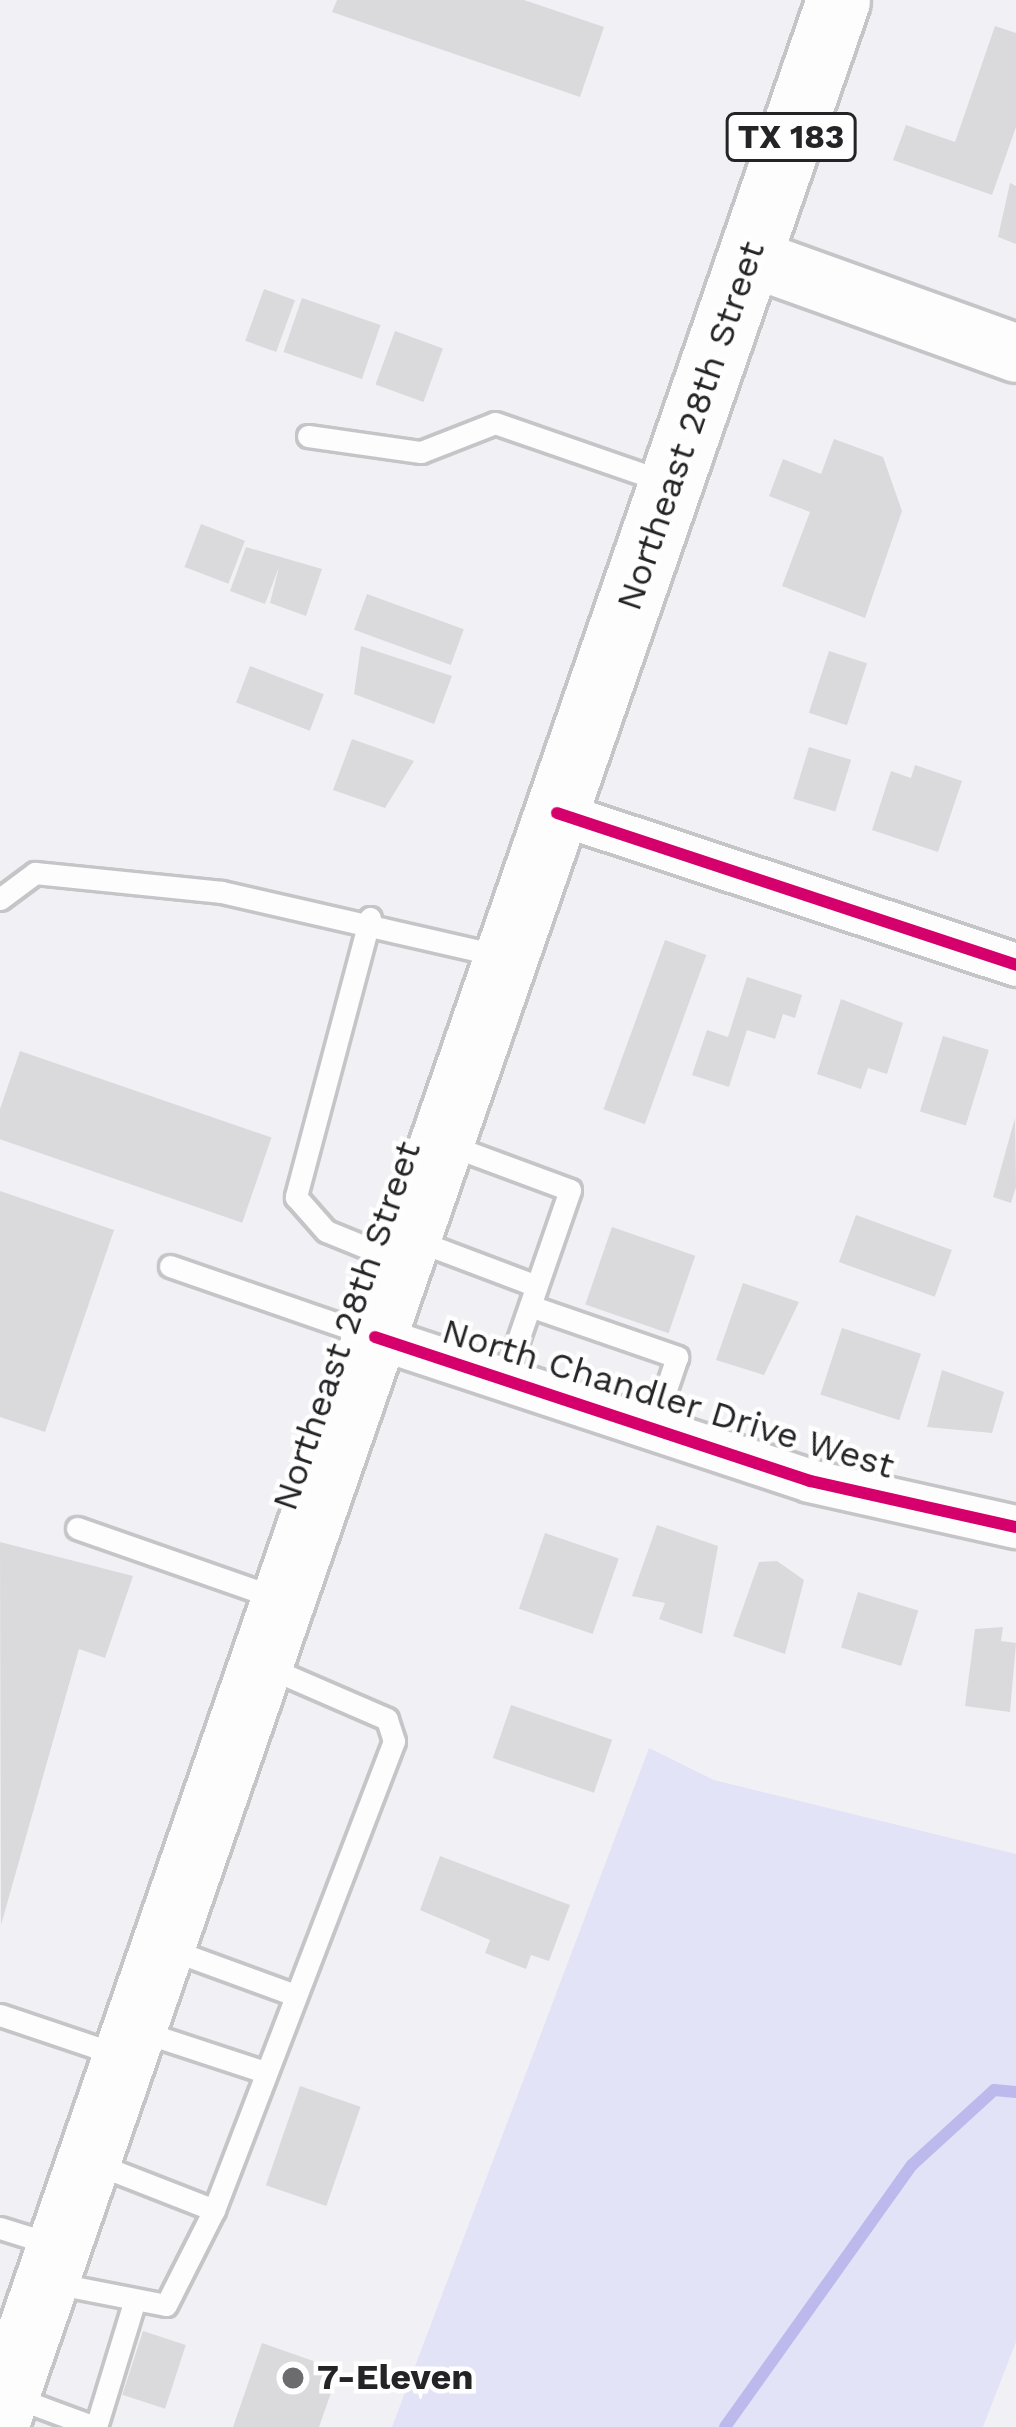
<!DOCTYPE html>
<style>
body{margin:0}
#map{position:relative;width:1016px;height:2427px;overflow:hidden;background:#f1f1f5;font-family:"Work Sans",sans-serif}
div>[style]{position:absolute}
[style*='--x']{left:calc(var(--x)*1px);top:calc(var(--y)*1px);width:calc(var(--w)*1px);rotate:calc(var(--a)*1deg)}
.green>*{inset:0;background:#e3e3f8}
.stream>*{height:12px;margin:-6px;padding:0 6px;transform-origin:6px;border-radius:6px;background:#bcbaed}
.building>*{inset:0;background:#dadadd;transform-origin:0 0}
.roads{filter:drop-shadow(3px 0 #c5c5c8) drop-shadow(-3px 0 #c5c5c8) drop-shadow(0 3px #c5c5c8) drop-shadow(0 -3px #c5c5c8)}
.lane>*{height:21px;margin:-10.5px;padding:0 10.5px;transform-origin:10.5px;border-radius:10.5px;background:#fdfdfe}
.street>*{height:42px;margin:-21px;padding:0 21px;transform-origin:21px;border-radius:21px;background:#fdfdfe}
.secondary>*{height:57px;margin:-28.5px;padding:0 28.5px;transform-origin:28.5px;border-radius:28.5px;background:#fdfdfe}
.primary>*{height:63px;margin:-31.5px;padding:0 31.5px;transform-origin:31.5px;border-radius:31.5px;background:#fdfdfe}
.cycleway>*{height:12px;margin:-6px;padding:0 6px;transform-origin:6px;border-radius:6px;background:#d6006c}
.dots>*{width:33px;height:33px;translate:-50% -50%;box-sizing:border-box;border:6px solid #fefefe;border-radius:50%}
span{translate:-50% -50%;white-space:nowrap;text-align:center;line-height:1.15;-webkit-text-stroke:9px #fefefe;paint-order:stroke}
.shield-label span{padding:3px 9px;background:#fefefe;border:3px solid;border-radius:9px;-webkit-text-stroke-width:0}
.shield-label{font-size:33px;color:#242426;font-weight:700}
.street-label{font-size:36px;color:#242426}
.poi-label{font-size:36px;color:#242426;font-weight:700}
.left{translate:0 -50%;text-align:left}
</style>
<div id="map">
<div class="green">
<i style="clip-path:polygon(649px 1748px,714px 1780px,1016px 1854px,1016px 2342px,983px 2427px,392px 2427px)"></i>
</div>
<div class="stream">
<i style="--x:725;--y:2427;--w:322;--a:-54.5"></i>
<i style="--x:912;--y:2165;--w:111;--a:-42.4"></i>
<i style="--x:994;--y:2090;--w:22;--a:5"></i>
</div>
<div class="building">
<i style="clip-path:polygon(337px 0,524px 0,604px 27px,580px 97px,332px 12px)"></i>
<i style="clip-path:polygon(995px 26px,1016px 33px,1016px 127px,992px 195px,893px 160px,906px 125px,955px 142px)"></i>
<i style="clip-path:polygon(1010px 183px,1016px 186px,1016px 244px,998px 237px)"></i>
<i style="left:264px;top:289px;width:33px;height:55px;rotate:20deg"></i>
<i style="left:302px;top:298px;width:83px;height:57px;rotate:19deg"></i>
<i style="left:395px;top:331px;width:51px;height:57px;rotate:20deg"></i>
<i style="clip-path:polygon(834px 439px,883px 457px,902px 511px,865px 618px,782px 586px,810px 512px,769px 496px,783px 459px,821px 474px)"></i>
<i style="left:201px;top:524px;width:47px;height:46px;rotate:21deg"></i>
<i style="clip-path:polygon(246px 547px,322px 569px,306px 616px,270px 603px,279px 567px,265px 604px,230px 591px)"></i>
<i style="left:367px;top:594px;width:103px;height:38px;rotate:20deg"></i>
<i style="clip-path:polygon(361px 646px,452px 676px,434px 724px,354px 694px)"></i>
<i style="left:829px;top:651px;width:40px;height:65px;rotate:18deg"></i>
<i style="left:250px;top:666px;width:79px;height:39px;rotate:21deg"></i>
<i style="clip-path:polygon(352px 739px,414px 761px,385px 808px,333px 790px)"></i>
<i style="left:809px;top:747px;width:44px;height:54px;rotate:17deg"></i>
<i style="clip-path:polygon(915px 765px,962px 781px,938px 852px,872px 830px,891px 771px,911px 778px)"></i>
<i style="left:665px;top:940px;width:44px;height:180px;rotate:20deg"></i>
<i style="clip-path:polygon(747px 977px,802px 995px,795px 1018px,783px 1014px,775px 1039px,747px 1030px,729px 1087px,692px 1075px,707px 1030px,728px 1037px)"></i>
<i style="clip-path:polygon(841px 999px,903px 1023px,887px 1074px,868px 1068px,861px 1089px,817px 1074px)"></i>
<i style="left:943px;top:1036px;width:48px;height:79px;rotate:17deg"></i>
<i style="left:20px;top:1051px;width:266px;height:90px;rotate:19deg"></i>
<i style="clip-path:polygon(1015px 1118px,1016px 1187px,1011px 1203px,993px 1197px)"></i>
<i style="clip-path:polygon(0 1191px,114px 1230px,45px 1432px,0 1417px)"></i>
<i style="left:856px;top:1215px;width:102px;height:50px;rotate:20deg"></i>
<i style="left:612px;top:1227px;width:88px;height:82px;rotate:19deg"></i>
<i style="clip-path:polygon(743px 1283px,799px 1302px,764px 1375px,716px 1360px)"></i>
<i style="left:842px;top:1328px;width:83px;height:70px;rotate:18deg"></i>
<i style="clip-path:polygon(942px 1370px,1004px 1392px,992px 1433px,927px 1427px)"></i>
<i style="clip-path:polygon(657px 1525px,718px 1546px,702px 1634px,659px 1619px,665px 1603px,632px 1596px)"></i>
<i style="left:545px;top:1533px;width:78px;height:80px;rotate:19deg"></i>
<i style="clip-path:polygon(0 1542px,133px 1576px,105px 1658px,79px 1649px,1px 1925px)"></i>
<i style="clip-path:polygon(777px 1561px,804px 1580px,785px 1654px,733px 1636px,759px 1562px)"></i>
<i style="left:858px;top:1592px;width:63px;height:58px;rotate:17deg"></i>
<i style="clip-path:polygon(1003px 1627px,1001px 1641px,1016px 1643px,1010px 1712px,965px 1706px,975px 1629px)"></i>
<i style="left:511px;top:1705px;width:107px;height:56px;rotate:19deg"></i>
<i style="clip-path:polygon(440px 1856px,570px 1905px,549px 1961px,531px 1955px,526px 1969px,485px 1953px,490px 1940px,420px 1910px)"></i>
<i style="left:300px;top:2086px;width:64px;height:105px;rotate:19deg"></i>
<i style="left:143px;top:2331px;width:45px;height:67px;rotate:18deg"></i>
<i style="clip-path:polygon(262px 2343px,339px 2370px,319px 2427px,233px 2427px)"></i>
</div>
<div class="roads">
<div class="lane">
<i style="--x:308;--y:436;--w:114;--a:8.1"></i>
<i style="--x:421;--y:452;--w:79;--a:-21.4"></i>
<i style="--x:495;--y:423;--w:180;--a:19.1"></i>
<i style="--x:0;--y:899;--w:44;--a:-36.6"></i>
<i style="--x:35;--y:873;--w:188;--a:5.8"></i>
<i style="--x:222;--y:892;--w:286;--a:12.9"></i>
<i style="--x:370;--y:918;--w:289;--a:104.9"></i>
<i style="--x:296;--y:1197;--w:45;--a:48.6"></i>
<i style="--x:326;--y:1231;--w:77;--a:22.2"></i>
<i style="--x:449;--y:1145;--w:129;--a:20.4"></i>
<i style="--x:570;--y:1190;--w:204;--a:109.1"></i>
<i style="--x:415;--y:1240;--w:130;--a:20.7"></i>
<i style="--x:170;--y:1266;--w:211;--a:19.1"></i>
<i style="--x:530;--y:1306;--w:156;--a:19.1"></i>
<i style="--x:677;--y:1357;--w:78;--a:108.7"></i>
<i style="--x:77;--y:1528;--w:215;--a:19.3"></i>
<i style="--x:169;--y:1949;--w:134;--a:20.1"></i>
<i style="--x:0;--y:2015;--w:126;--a:18.6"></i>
<i style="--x:140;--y:2031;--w:132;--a:18.2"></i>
<i style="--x:94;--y:2163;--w:129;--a:21.4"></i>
<i style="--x:214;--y:2210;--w:502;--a:-69"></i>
<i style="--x:394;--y:1741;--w:23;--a:-108"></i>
<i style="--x:387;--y:1719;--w:131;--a:-156.6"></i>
<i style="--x:0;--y:2228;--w:53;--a:17.4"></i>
<i style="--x:53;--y:2283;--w:115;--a:11"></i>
<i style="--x:166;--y:2305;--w:106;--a:-63.2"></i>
<i style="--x:11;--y:2396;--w:90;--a:20.3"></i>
<i style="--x:96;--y:2427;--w:130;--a:-73"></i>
</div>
<div class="street">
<i style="--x:557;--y:813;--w:484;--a:18.3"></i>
<i style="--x:375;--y:1337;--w:458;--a:18.3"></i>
<i style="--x:810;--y:1481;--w:211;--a:12.6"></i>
</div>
<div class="secondary">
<i style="--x:750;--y:257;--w:283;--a:19.8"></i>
</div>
<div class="primary">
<i style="--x:0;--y:2415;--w:2556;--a:-70.86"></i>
</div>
</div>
<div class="cycleway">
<i style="--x:557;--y:813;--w:484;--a:18.3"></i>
<i style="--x:375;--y:1337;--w:458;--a:18.3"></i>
<i style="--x:810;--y:1481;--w:211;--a:12.6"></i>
</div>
<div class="dots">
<i style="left:293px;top:2378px;background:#6c6c6e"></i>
</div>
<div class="shield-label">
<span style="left:791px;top:137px">TX 183</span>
</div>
<div class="street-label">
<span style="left:691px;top:426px;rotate:-71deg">Northeast 28th Street</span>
<span style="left:347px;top:1326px;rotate:-71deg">Northeast 28th Street</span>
<span style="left:668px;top:1399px;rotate:17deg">North Chandler Drive West</span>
</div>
<div class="poi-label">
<span class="left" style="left:317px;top:2378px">7-Eleven</span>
</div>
</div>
